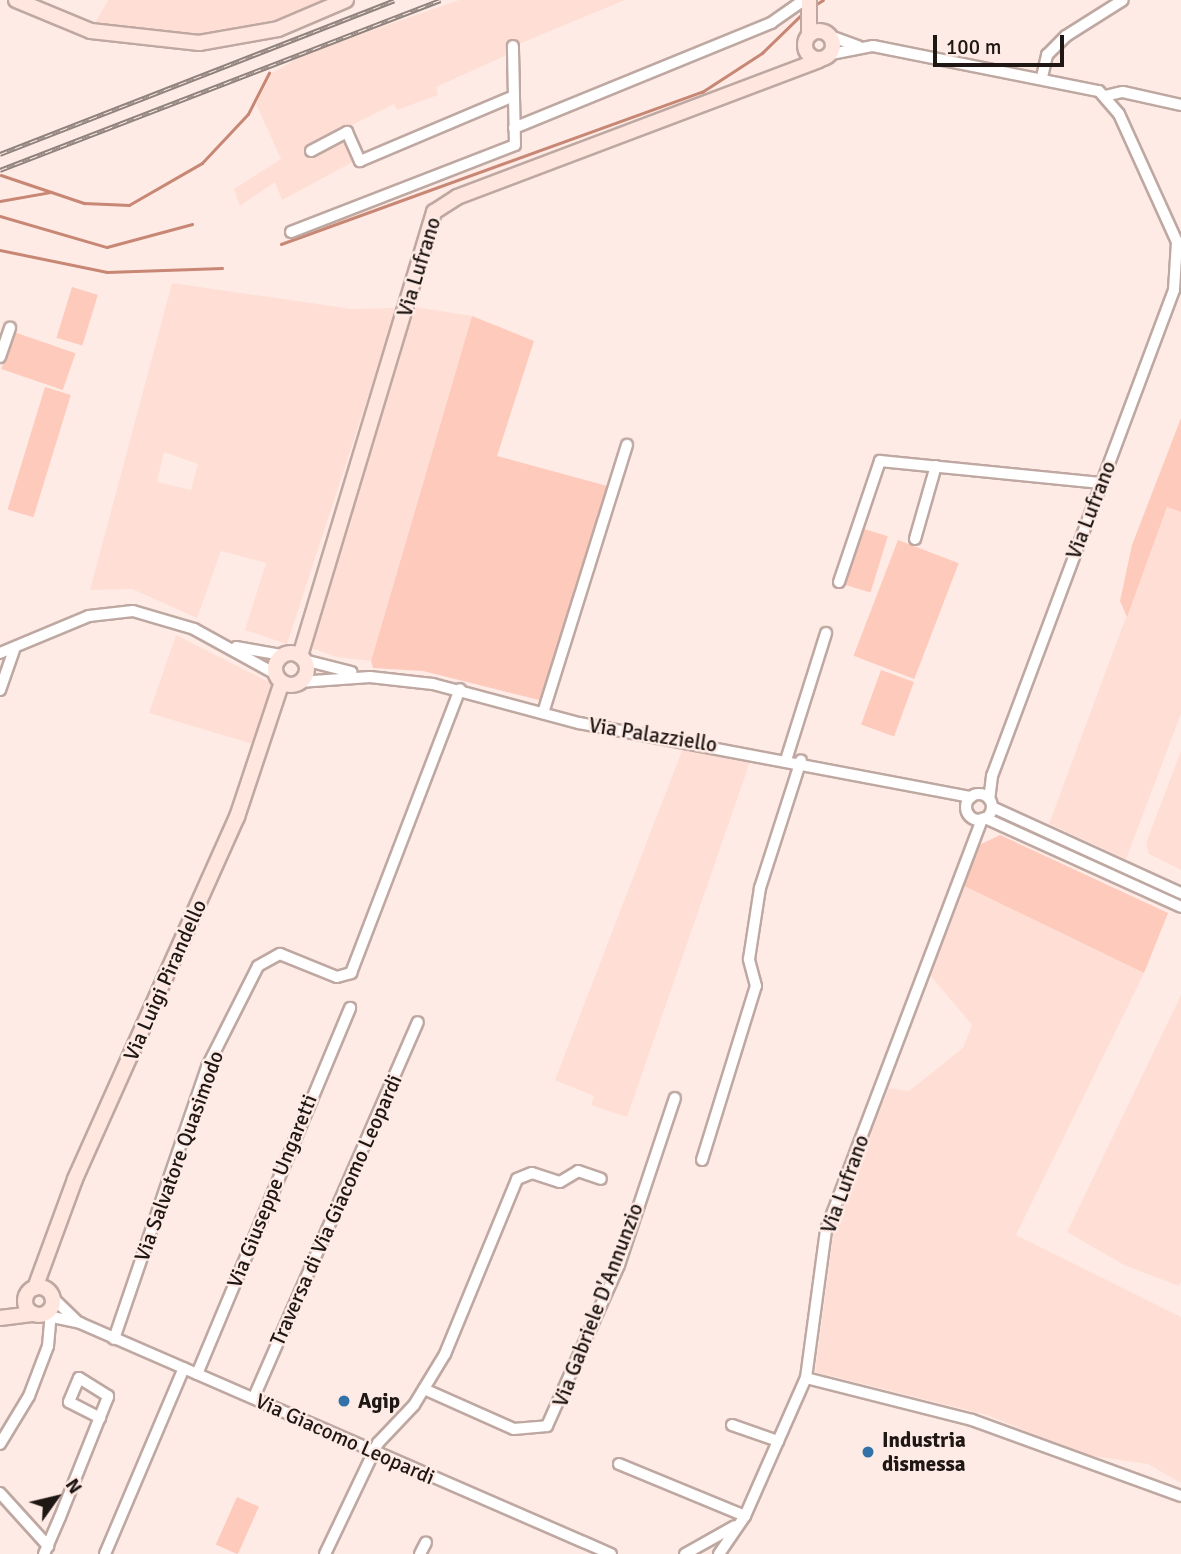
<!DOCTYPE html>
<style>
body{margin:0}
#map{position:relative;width:1181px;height:1554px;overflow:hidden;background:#feebe5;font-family:Signika,sans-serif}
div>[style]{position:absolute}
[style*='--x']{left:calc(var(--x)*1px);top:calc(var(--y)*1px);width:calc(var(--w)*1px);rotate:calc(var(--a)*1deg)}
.built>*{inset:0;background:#ffdfd5}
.green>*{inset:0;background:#fecabb;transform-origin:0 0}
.stream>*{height:2.5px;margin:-1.25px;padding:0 1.25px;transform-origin:1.25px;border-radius:1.25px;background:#c78774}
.roads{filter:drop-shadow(2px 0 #bea8a1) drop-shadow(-2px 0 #bea8a1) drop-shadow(0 2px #bea8a1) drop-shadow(0 -2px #bea8a1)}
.street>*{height:10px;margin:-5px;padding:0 5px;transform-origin:5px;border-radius:5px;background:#fff}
.street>.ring{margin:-5px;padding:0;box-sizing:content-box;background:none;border:10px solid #fff;border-radius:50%}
.secondary>*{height:14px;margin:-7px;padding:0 7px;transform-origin:7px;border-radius:7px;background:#ffe7e0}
.secondary>.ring{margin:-7px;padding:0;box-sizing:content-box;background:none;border:14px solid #ffe7e0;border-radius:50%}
.rail>*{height:5px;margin-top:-2.5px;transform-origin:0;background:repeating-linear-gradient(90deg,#feebe5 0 8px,#90837e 0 16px);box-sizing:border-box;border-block:2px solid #90837e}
.dots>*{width:19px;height:19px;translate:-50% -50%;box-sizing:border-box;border:4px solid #feebe5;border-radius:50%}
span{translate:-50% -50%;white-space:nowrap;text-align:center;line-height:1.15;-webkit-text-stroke:5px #feebe5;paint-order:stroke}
.street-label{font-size:21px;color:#1f1714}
.poi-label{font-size:21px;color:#1f1714;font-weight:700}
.left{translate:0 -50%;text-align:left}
.north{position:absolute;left:21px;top:1463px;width:70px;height:70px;-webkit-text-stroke:5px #feebe5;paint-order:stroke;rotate:56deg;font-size:19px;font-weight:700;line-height:28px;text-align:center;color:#1f1714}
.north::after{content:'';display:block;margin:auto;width:24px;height:32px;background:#1f1714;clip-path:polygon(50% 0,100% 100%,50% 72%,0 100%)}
.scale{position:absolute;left:933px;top:35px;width:131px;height:32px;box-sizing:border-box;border:4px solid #1f1714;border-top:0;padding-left:9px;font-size:21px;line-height:24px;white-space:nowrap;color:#1f1714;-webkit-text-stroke:5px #feebe5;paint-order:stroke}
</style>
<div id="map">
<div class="built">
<i style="clip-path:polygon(108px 0,333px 0,278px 24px,203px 38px,93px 27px)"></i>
<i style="clip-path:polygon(459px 0,625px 0,521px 43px,507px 55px,436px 87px,438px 95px,397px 110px,394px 104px,350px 126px,364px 156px,282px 200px,275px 182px,240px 206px,234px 189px,281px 159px,256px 104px,272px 73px,307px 53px)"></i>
<i style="clip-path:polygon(evenodd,172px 283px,352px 309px,397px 308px,287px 644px,245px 630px,266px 563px,221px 551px,197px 618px,132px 589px,90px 590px,172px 283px,164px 452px,198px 464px,191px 490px,157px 482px,164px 452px)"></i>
<i style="clip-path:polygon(415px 307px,472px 316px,371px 661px,337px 657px,305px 646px)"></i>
<i style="clip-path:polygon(1167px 507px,1181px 512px,1181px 714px,1126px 859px,1049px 824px)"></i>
<i style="clip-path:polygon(176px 635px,277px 686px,256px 745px,149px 713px)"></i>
<i style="clip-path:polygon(683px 748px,752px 756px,627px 1117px,591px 1105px,594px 1096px,555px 1080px)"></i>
<i style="clip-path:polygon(1181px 751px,1181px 870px,1149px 854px,1146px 843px)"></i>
<i style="clip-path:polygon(960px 884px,1144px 973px,1016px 1235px,1181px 1317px,1181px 1483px,1148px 1464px,1084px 1455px,987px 1415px,815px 1372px,835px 1221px,889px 1088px,909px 1091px,963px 1048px,972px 1025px,929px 974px)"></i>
<i style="clip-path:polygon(1181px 995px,1181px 1282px,1179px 1286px,1124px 1265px,1067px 1232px)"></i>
</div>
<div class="green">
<i style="left:72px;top:287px;width:27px;height:53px;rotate:17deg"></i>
<i style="clip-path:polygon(472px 316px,534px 341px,497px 456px,611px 487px,543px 701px,423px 671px,373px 668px,371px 661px)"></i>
<i style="left:14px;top:332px;width:65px;height:39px;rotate:19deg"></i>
<i style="left:45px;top:387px;width:27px;height:128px;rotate:17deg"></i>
<i style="clip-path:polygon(1181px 418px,1181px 512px,1167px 507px,1127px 617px,1120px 601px,1132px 545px)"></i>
<i style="left:861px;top:528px;width:28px;height:59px;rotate:17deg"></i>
<i style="left:898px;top:540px;width:65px;height:124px;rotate:21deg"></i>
<i style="left:881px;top:670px;width:35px;height:58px;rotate:20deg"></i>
<i style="clip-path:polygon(1000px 835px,1168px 913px,1144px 973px,960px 884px,975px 847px)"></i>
<i style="left:237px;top:1497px;width:24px;height:52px;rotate:24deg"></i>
</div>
<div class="stream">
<i style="--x:815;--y:5;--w:9;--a:-32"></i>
<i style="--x:1;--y:175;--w:88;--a:18.6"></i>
<i style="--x:84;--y:203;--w:45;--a:2.5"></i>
<i style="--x:129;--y:205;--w:84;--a:-29.9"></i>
<i style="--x:202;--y:163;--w:67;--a:-46.8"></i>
<i style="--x:248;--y:114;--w:46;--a:-62.9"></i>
<i style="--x:0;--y:201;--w:52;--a:-10"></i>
<i style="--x:0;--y:216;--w:111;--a:16.2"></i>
<i style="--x:107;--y:247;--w:88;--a:-15.1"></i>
<i style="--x:281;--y:244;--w:448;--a:-19.9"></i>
<i style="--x:702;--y:92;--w:72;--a:-33"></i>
<i style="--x:762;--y:53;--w:53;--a:-44.2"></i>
<i style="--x:0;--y:250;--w:109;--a:11.6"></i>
<i style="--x:107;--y:272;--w:115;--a:-2"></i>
</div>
<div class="roads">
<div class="street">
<i style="--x:830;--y:36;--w:30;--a:20"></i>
<i style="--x:831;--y:54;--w:43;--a:-10.8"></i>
<i style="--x:873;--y:46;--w:230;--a:11.3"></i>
<i style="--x:1099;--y:91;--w:30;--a:49"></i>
<i style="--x:1119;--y:114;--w:141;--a:65.6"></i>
<i style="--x:1177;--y:242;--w:48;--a:93.6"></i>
<i style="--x:1174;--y:290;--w:519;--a:110.53"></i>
<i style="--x:992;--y:776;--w:23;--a:97"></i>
<i style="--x:1042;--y:77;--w:23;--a:-77"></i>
<i style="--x:1047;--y:55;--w:27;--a:-45"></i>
<i style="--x:1066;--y:36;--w:67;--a:-32.3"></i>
<i style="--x:1105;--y:96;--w:18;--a:-13"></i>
<i style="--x:1123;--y:92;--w:59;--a:12.6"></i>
<i style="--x:514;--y:128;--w:278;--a:-22.2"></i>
<i style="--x:771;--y:23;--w:40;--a:-34.9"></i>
<i style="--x:311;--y:151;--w:41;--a:-27.8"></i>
<i style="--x:347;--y:132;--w:32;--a:66"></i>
<i style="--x:360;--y:161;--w:167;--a:-22.9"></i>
<i style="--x:291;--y:232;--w:240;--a:-21.2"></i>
<i style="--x:515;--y:145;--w:99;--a:-91.2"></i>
<i style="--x:0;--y:357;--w:31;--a:-71"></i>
<i style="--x:915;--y:539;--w:76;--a:-74"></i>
<i style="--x:839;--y:582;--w:128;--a:-71.3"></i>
<i style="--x:880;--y:461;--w:222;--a:5.7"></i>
<i style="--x:236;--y:647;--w:47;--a:9.9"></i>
<i style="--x:0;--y:653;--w:96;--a:-22.6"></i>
<i style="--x:89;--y:616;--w:44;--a:-6.5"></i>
<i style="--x:133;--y:611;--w:64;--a:16.4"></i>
<i style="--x:194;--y:629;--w:94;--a:28.8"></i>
<i style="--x:304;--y:660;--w:49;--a:14.3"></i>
<i style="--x:299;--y:682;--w:71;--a:-4"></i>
<i style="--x:370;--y:677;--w:63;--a:6.3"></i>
<i style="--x:433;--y:684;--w:151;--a:15"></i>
<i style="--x:579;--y:723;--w:399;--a:10.7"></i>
<i style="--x:0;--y:690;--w:42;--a:-70.7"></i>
<i style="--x:543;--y:713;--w:281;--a:-72.6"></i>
<i style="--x:787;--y:757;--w:130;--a:-72.5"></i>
<i class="ring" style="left:966px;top:794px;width:16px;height:16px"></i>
<i style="--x:992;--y:807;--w:208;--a:24.5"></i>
<i style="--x:985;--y:818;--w:215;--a:24.4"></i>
<i style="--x:702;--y:1160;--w:182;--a:-72.8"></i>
<i style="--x:756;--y:986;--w:28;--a:-105"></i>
<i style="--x:749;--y:959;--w:72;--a:-81.2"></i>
<i style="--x:760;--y:888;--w:134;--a:-72.2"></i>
<i style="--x:53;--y:1298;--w:35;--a:44"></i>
<i style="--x:43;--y:1315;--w:38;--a:12"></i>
<i style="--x:80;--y:1323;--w:579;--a:23.51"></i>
<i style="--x:114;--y:1339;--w:287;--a:-71.1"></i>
<i style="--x:207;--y:1067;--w:113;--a:-63.2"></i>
<i style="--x:258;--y:966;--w:25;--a:-29"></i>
<i style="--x:280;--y:954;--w:61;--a:22"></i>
<i style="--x:337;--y:977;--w:15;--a:-16"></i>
<i style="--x:351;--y:973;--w:304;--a:-69"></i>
<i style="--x:197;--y:1374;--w:397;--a:-67.3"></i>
<i style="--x:806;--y:1378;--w:171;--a:14.2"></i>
<i style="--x:972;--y:1420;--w:222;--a:20"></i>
<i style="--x:424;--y:1389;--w:98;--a:24"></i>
<i style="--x:514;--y:1429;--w:33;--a:-5"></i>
<i style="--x:547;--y:1426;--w:176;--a:-65.9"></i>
<i style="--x:619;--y:1265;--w:176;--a:-71.5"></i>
<i style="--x:254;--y:1397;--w:409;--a:-66.4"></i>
<i style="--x:732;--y:1425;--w:49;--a:19.2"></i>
<i style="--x:0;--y:1444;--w:56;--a:-58.9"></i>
<i style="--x:29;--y:1396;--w:53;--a:-69.2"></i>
<i style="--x:48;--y:1346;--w:37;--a:-85"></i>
<i style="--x:619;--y:1464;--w:136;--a:22.4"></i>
<i style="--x:0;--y:1493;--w:72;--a:47.8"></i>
<i style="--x:44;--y:1554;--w:40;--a:-66.6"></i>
<i style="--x:60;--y:1517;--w:129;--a:-68.2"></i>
<i style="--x:108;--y:1397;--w:1;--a:-90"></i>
<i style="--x:108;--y:1396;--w:34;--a:-148"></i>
<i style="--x:79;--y:1378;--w:26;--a:113"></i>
<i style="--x:69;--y:1402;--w:35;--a:27"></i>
<i style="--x:105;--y:1554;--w:202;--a:-67"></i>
<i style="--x:325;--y:1554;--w:123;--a:-64.5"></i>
<i style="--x:378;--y:1443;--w:52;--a:-46.5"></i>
<i style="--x:414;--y:1405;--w:60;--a:-58.7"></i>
<i style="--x:445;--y:1354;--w:189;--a:-67.6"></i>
<i style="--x:517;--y:1179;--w:16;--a:-22"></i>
<i style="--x:532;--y:1173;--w:29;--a:18"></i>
<i style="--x:560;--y:1182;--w:21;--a:-31"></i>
<i style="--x:578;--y:1171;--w:24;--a:19"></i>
<i style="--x:420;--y:1554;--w:13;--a:-63"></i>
<i style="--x:685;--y:1554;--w:57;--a:-29.2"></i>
<i style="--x:719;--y:1554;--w:46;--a:-55.6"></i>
<i style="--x:745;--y:1516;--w:151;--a:-66.2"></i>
<i style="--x:806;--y:1378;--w:149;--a:-82.3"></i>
<i style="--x:826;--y:1230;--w:440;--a:-69.2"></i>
</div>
<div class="secondary">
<i style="--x:16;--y:0;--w:81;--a:22.5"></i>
<i style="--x:91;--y:31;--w:109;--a:6.3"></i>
<i style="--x:199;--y:43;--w:80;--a:-10"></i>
<i style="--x:278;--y:29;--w:74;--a:-23.1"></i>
<i class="ring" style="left:805px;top:31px;width:14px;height:14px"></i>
<i style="--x:809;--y:35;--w:35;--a:-90"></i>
<i class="ring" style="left:275px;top:653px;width:18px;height:18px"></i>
<i style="--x:300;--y:656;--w:464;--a:-73.2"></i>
<i style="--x:434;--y:212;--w:27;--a:-33"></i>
<i style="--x:457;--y:197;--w:387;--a:-20.7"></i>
<i class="ring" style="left:25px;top:1287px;width:14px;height:14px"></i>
<i style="--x:35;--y:1288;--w:116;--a:-69.8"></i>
<i style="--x:75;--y:1179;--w:397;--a:-65.9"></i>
<i style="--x:237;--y:817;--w:142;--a:-71.6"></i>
<i style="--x:0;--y:1318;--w:34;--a:-7"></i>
</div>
</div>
<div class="rail">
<i style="--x:0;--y:154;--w:423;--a:-21.3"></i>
<i style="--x:0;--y:170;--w:472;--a:-21.1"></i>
</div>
<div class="dots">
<i style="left:344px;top:1401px;background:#3272a8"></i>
<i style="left:868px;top:1452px;background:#3272a8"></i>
</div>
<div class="street-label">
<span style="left:419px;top:267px;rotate:-73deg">Via Lufrano</span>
<span style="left:1091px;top:510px;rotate:-69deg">Via Lufrano</span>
<span style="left:653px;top:735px;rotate:9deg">Via Palazziello</span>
<span style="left:165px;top:980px;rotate:-66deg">Via Luigi Pirandello</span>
<span style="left:179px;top:1156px;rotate:-70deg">Via Salvatore Quasimodo</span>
<span style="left:845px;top:1184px;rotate:-70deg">Via Lufrano</span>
<span style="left:272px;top:1191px;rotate:-68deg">Via Giuseppe Ungaretti</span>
<span style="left:336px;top:1210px;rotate:-66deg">Traversa di Via Giacomo Leopardi</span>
<span style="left:598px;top:1305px;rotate:-69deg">Via Gabriele D'Annunzio</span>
<span style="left:345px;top:1439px;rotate:24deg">Via Giacomo Leopardi</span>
</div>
<div class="poi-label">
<span class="left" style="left:358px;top:1401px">Agip</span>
<span class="left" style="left:882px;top:1452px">Industria<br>dismessa</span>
</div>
<div class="north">N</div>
<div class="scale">100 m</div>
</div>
